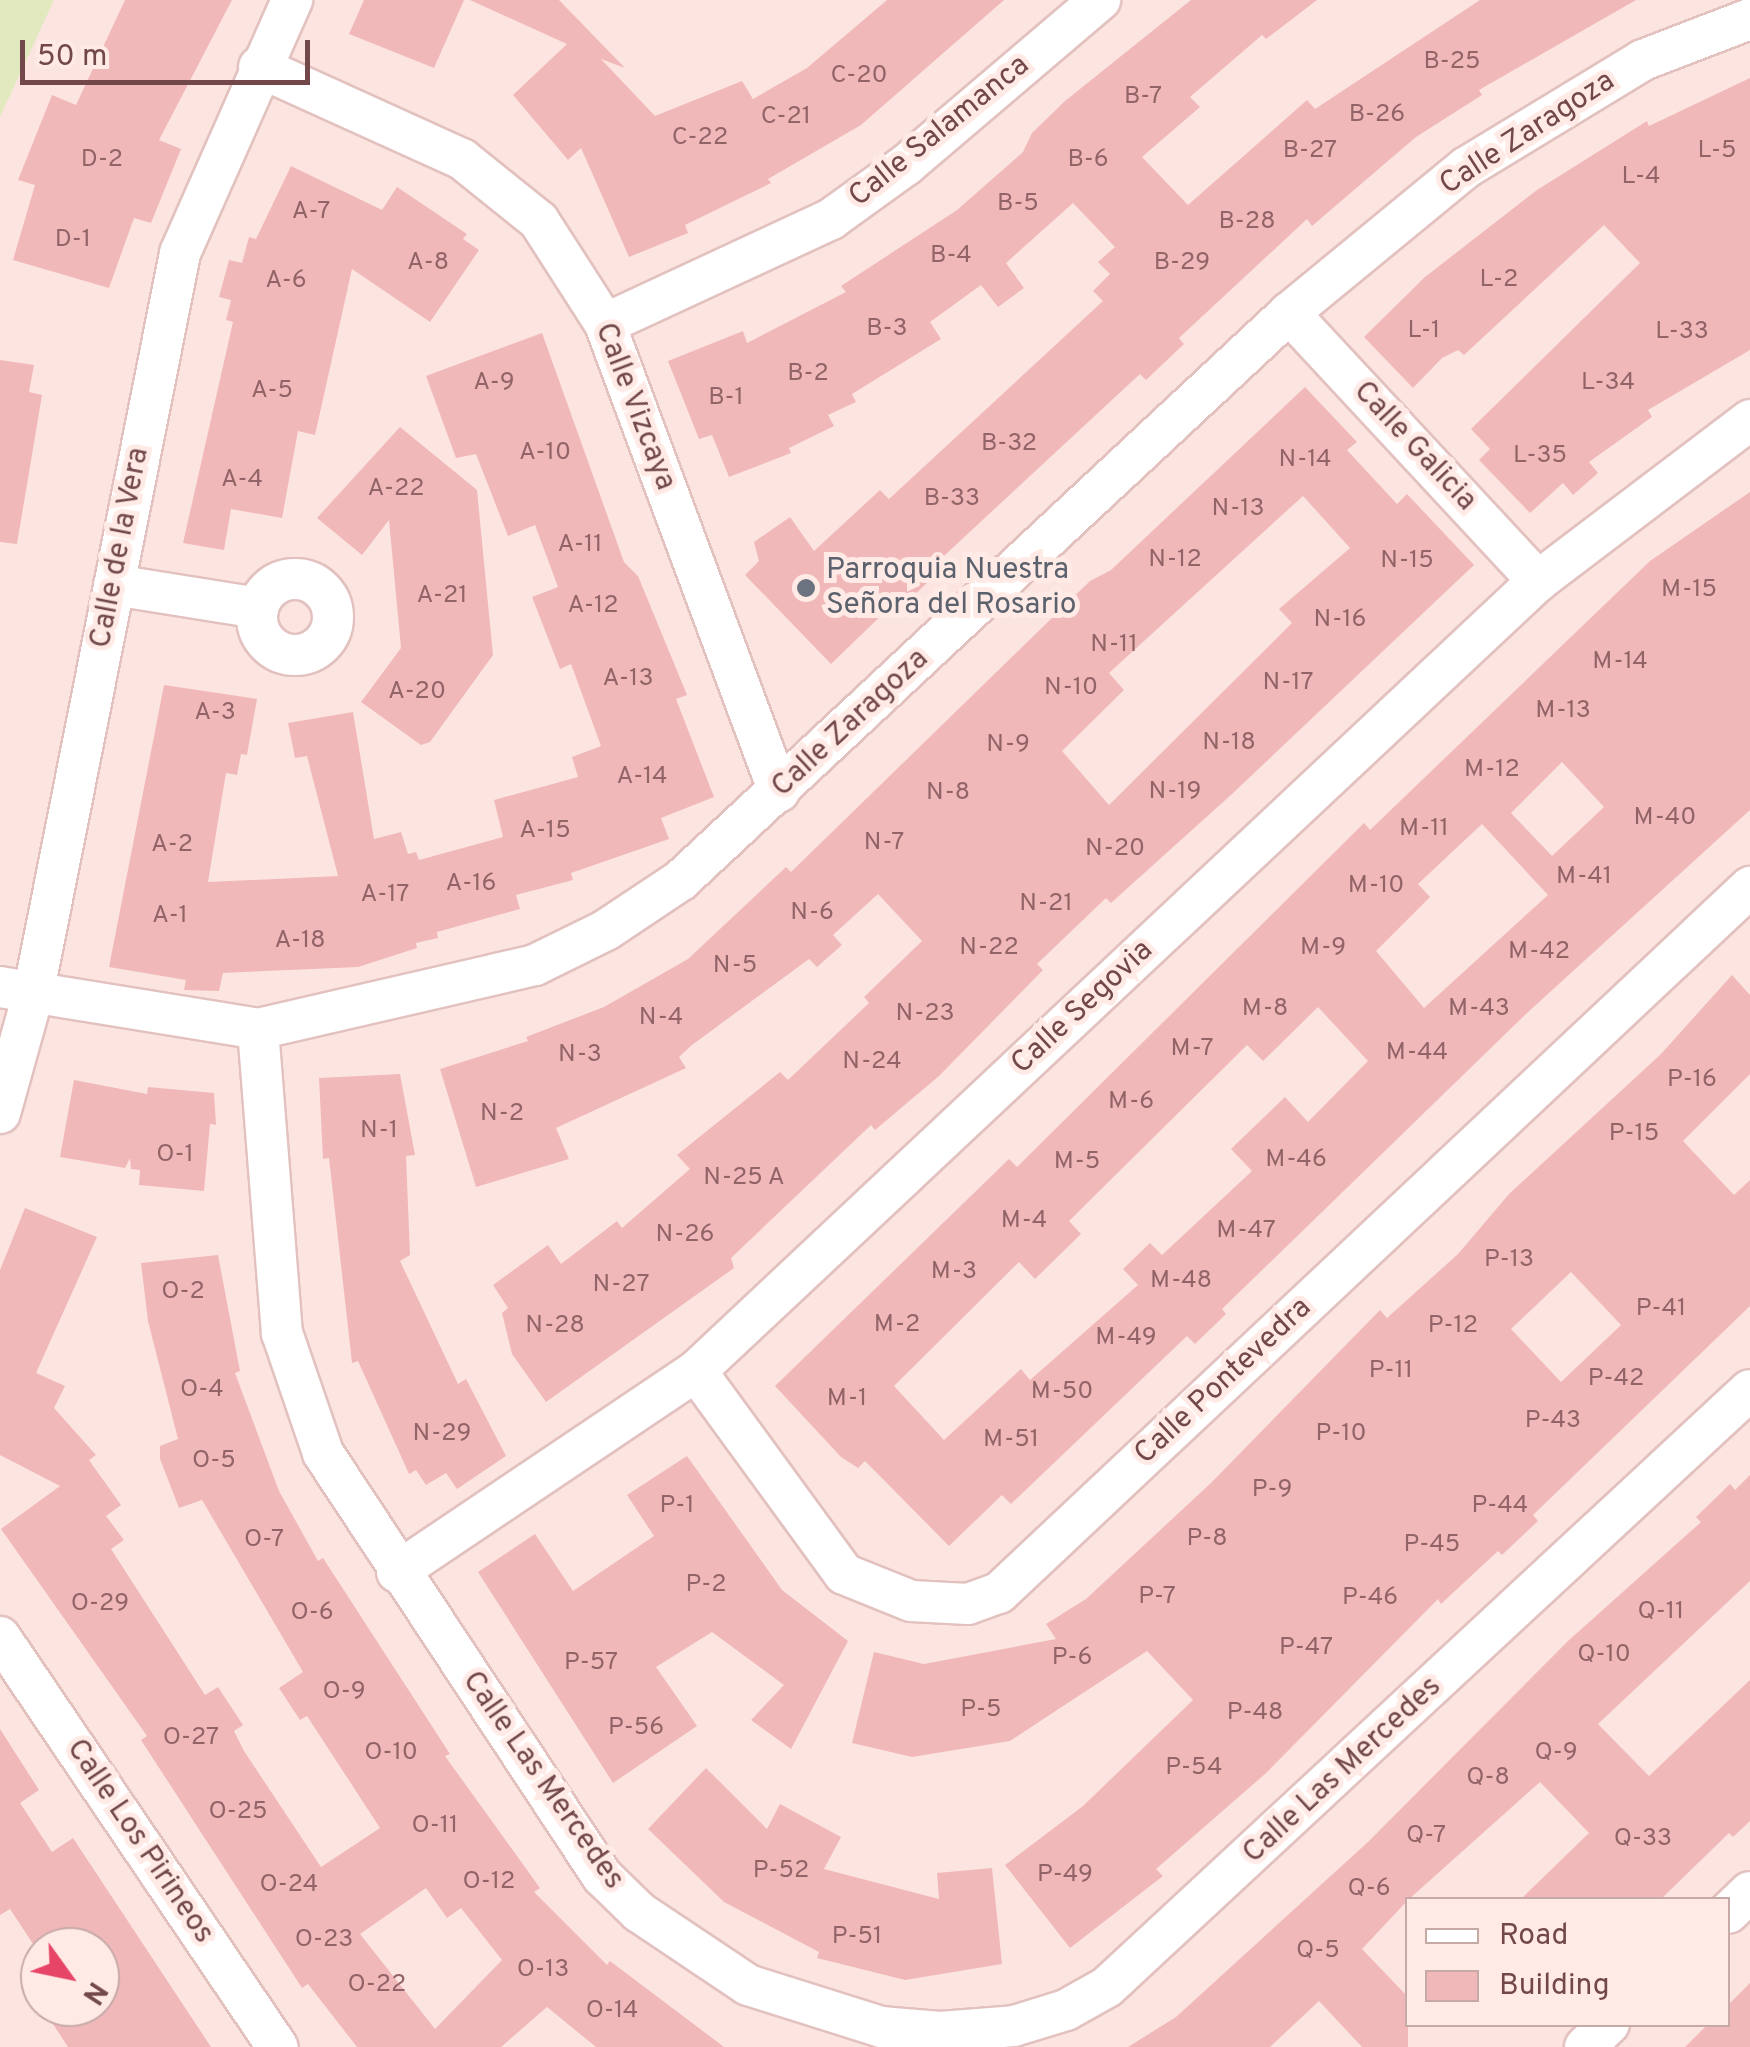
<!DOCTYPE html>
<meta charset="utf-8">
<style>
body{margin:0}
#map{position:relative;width:1750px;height:2047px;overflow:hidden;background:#fce5e0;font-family:Overpass,sans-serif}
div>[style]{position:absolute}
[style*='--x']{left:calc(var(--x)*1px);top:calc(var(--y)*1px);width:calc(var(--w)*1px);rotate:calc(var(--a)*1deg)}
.green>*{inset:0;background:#e2e9bf}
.building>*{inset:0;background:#f1b8ba}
.roads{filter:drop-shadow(2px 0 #e2c1bf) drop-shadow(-2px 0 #e2c1bf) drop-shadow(0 2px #e2c1bf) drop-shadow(0 -2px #e2c1bf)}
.minor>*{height:40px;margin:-20px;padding:0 20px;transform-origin:20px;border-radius:20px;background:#fff}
.minor>.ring{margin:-20px;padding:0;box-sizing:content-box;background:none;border:40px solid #fff;border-radius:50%}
.dots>*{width:28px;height:28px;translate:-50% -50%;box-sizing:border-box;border:5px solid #ffeae6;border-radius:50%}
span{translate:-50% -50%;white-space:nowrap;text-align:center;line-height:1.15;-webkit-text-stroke:10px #ffeae6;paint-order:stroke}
.number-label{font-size:25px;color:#926467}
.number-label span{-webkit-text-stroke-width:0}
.street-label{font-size:30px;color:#72484b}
.worship-label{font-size:30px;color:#5b616d}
.left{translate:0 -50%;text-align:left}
.legend{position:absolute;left:1405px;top:1897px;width:325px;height:130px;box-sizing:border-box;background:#ffeae6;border:2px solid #c7a9a8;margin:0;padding:12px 18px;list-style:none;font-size:30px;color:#72484b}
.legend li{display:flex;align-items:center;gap:20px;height:50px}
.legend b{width:50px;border:2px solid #c7a9a8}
.north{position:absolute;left:20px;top:1927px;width:100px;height:100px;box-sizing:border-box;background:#ffeae6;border:2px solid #c7a9a8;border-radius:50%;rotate:123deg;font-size:28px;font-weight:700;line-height:40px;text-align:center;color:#72484b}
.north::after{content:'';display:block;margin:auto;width:35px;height:45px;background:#e64567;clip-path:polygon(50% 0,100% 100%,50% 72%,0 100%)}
.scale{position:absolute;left:20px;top:40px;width:290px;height:45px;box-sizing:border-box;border:5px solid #72484b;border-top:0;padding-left:12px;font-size:30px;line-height:35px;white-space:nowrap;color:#72484b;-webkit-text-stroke:8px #ffeae6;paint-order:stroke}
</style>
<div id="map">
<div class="green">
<i style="clip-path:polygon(0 0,54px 0,0 117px)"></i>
</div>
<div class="building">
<i style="clip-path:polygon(125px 0,232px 0,159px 140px,181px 149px,151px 223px,134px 218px,109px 288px,13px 260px,35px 185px,18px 180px,52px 95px,76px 105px)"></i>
<i style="clip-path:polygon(364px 0,464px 0,434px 68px,349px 34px)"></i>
<i style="clip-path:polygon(470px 0,559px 0,625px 68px,601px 59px,655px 116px,742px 81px,753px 99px,807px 68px,887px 0,1004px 0,861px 125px,768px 179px,771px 183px,685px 225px,688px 233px,629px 257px,581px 148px,568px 160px,513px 95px,567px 44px)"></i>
<i style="clip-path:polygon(1191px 0,1317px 0,1266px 39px,1262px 35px,1190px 97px,1200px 107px,1142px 157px,1188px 205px,1307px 100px,1315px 109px,1480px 0,1636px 0,1479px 90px,1482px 95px,1416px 137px,1312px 226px,1307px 219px,1179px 338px,1184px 344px,1146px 380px,1140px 374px,932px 567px,933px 577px,896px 613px,890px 607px,831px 664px,745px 575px,759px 561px,754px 542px,790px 517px,814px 551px,880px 490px,889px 499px,1103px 301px,1093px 291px,1110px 274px,1098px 262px,1115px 247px,1073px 203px,1006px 263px,1024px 288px,998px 307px,981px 285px,930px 322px,941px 339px,852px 394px,856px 402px,828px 415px,834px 426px,789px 448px,791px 453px,729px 477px,712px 435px,699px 439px,668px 361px,743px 331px,747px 343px,846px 292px,841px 286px,957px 210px,1023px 152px,1032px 133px,1065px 101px)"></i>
<i style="clip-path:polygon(1750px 78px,1750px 350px,1648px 410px,1652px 417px,1589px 462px,1598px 473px,1573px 495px,1563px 483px,1530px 513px,1479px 460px,1490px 449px,1471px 429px,1640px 263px,1604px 225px,1464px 355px,1458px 350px,1442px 358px,1413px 388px,1364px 337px,1425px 277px,1537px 190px,1647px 121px,1649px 126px)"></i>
<i style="clip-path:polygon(291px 166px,382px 210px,397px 187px,467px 234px,463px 239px,479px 250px,430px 322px,352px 269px,315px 435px,298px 431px,282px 518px,231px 509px,224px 550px,183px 543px,233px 322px,226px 320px,231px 300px,219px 297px,229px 260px,242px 263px,249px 237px,256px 239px)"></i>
<i style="clip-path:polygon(542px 333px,624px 562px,638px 576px,687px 695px,676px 699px,714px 797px,661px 818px,669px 839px,571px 873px,573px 880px,516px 895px,520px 909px,437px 932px,438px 938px,416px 943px,417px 948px,358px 967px,223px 973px,219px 991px,184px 990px,186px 980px,109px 967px,164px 685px,257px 699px,247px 755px,241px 754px,237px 775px,226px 773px,208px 882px,338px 876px,307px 756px,295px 758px,288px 723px,353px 712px,374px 839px,401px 832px,408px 854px,416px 852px,419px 860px,503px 837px,494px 800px,578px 777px,572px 757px,601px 746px,571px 664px,560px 669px,532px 597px,558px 587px,535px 525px,508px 536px,476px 454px,456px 458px,426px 376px)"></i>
<i style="clip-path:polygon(0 360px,34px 365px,29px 392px,42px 395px,17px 544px,0 542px)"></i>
<i style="clip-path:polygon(evenodd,1305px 387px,1357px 442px,1347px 450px,1397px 504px,1407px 494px,1474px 565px,1232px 794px,1111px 903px,1106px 898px,1037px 964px,1043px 970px,939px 1076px,875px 1130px,871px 1125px,731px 1258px,734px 1268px,546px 1402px,512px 1354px,502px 1313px,508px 1308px,493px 1285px,548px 1245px,561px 1264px,617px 1221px,622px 1228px,690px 1169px,677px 1155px,780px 1072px,788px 1080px,869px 1003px,864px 997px,922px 941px,878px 894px,833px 935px,842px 945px,817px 967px,809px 959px,692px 1045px,679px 1057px,686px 1068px,556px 1128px,569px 1159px,476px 1187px,440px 1069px,528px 1041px,526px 1037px,604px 1007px,688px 959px,786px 867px,791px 872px,1090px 581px,1111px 570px,1305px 387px,1303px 496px,1350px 548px,1279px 609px,1292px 623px,1109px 805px,1062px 751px,1124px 690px,1109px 673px,1303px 496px)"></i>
<i style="clip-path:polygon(400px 427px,477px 490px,493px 655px,430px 742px,421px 745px,361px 702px,401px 648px,389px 520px,362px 555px,317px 518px)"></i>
<i style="clip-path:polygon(evenodd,1750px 492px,1750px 810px,1527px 1013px,1222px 1309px,1226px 1314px,1195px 1344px,1187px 1336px,1011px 1504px,1002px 1495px,949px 1546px,865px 1461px,858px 1468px,841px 1457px,775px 1386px,1009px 1159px,1017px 1167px,1364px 823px,1370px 830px,1650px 561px,1750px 492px,1562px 762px,1604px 807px,1552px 856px,1511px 813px,1562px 762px,1750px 492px,1482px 824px,1548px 895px,1424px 1008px,1376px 951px,1430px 897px,1418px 884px,1482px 824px,1750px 492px,1318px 1007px,1368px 1061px,1308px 1122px,1285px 1097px,1231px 1149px,1252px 1171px,1162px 1255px,1150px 1243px,1123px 1269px,1138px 1285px,1030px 1380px,1021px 1369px,944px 1440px,894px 1386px,1019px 1262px,1035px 1279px,1081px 1234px,1069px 1221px,1247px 1045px,1263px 1061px,1318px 1007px)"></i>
<i style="clip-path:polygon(evenodd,1732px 975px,1750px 995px,1750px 1074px,1683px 1141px,1734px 1195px,1750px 1180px,1750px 1306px,1533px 1515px,1538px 1521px,1502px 1555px,1498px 1551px,1441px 1604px,1438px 1599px,1265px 1774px,1156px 1869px,1163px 1876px,1070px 1948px,1005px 1865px,1083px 1806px,1193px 1700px,1147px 1651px,1010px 1741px,912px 1757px,852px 1743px,874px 1652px,924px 1664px,1056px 1639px,1046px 1624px,1086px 1599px,1212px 1482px,1380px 1310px,1387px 1318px,1458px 1254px,1509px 1194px,1661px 1054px,1732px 975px,1571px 1272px,1621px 1325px,1561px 1382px,1511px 1329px,1571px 1272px)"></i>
<i style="clip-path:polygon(400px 1074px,415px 1155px,406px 1156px,410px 1255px,400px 1261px,458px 1384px,466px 1379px,506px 1456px,457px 1489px,446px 1473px,426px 1485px,416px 1470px,409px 1474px,358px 1361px,352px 1363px,329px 1158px,323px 1159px,319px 1078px)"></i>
<i style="clip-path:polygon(74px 1080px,147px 1094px,148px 1087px,214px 1093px,216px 1125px,210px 1124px,204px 1191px,139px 1185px,140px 1170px,131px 1169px,130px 1158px,125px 1168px,60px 1157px)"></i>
<i style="clip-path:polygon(evenodd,25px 1208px,97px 1237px,36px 1373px,65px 1386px,54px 1408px,96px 1455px,89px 1460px,121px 1505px,106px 1516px,124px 1540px,111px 1549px,205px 1695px,218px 1687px,243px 1725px,234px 1731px,244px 1751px,321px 1867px,380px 1828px,307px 1716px,300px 1720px,279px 1688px,303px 1672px,202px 1500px,179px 1508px,160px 1459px,160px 1446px,178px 1439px,148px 1321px,141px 1263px,218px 1255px,240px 1371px,235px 1373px,279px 1491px,318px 1561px,323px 1558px,450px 1754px,445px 1756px,540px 1888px,534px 1892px,607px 1965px,610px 1961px,724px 2047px,596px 2047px,547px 2007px,501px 2047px,357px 2047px,308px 1984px,302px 1988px,141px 1740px,147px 1736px,1px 1529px,60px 1486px,0 1455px,0 1270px,25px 1208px,426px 1888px,447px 1918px,461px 1908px,502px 1960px,435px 2029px,360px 1934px,426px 1888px)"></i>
<i style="clip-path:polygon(687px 1456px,782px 1590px,848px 1641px,791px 1749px,751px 1720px,784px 1685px,712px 1632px,656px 1667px,697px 1726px,613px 1783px,478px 1572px,535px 1534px,573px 1591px,654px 1536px,627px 1495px)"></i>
<i style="clip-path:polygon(1750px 1475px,1750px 1581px,1598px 1724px,1649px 1776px,1750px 1680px,1750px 1821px,1733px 1837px,1729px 1833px,1660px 1900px,1520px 1900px,1589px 1833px,1540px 1782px,1408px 1900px,1362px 1949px,1408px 1997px,1408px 2047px,1362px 2047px,1319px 2001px,1270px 2047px,1128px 2047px,1176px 2017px,1369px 1841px,1568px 1641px,1701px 1522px,1696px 1517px,1730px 1484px,1735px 1490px)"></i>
<i style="clip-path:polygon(0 1729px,39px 1790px,20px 1803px,52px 1852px,73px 1838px,211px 2047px,68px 2047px,49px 2018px,65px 2007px,100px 2007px,100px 1947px,35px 1947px,10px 1909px,0 1915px)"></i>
<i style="clip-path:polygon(706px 1768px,767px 1829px,780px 1804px,841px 1837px,824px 1869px,939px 1899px,937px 1873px,992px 1868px,1002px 1964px,905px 1980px,817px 1958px,819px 1952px,724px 1902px,648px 1829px)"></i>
<i style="clip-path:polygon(1750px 1983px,1750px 2047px,1685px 2047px,1708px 2024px,1728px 2024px,1728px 2005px)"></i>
</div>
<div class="roads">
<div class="minor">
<i style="--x:259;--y:67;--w:223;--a:24.4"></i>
<i style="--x:462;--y:159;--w:99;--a:38.8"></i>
<i style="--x:539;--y:221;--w:122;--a:57.3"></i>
<i style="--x:605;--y:324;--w:499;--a:69.6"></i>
<i style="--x:1289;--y:313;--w:366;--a:47.1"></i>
<i style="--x:605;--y:324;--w:249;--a:-24.9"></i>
<i style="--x:831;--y:219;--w:92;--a:-35.8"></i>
<i style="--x:906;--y:165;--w:255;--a:-40.4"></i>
<i class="ring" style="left:257px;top:579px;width:36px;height:36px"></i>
<i style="--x:114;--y:585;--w:146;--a:9.1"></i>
<i style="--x:0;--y:987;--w:261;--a:9.2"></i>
<i style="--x:258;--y:1029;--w:284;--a:-13"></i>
<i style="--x:535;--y:965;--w:79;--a:-26.2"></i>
<i style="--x:606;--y:930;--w:90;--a:-33.7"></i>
<i style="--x:681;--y:880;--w:831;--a:-43"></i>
<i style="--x:1289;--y:313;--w:230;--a:-39.4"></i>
<i style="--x:1467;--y:167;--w:206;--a:-31.3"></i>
<i style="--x:1643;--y:60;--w:115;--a:-21"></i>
<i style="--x:258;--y:1029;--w:305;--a:85.5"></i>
<i style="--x:282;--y:1333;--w:127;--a:71.1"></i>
<i style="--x:323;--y:1453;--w:507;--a:56.59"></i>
<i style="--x:602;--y:1876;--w:52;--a:44.2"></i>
<i style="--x:639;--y:1912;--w:131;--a:33.8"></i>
<i style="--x:748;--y:1985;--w:139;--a:17.5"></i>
<i style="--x:881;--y:2027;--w:59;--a:4.8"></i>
<i style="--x:940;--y:2032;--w:74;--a:-4.6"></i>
<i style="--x:1014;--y:2026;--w:54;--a:-17.1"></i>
<i style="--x:1066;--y:2010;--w:47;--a:-29.3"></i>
<i style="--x:1107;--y:1987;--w:877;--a:-42.88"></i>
<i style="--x:0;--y:1113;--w:123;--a:-74.4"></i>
<i style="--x:33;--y:995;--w:756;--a:-78.79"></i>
<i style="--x:180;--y:253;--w:277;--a:-66.1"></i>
<i style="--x:696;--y:1371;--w:251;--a:53.9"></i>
<i style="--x:844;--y:1574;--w:72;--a:21.9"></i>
<i style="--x:911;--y:1601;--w:57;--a:3"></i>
<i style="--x:968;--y:1604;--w:33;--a:-20"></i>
<i style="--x:999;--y:1593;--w:1031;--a:-43.23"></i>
<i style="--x:397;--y:1572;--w:360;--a:-33.9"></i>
<i style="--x:696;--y:1371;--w:1155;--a:-43.18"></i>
<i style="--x:1538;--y:581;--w:266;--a:-37.2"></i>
<i style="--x:0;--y:1637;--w:495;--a:55.9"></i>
<i style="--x:1728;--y:1913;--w:30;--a:-44"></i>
<i style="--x:1585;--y:2047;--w:33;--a:-44"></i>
</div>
</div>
<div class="dots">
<i style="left:806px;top:588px;background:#6b7280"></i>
</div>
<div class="number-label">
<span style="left:1452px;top:62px">B-25</span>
<span style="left:859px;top:76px">C-20</span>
<span style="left:1143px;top:97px">B-7</span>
<span style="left:1377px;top:115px">B-26</span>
<span style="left:786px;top:117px">C-21</span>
<span style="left:700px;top:138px">C-22</span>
<span style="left:1310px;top:151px">B-27</span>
<span style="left:1717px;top:151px">L-5</span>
<span style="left:102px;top:160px">D-2</span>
<span style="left:1088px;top:160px">B-6</span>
<span style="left:1641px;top:177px">L-4</span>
<span style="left:1018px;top:204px">B-5</span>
<span style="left:311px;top:212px">A-7</span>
<span style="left:1247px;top:222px">B-28</span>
<span style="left:73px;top:240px">D-1</span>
<span style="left:951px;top:256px">B-4</span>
<span style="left:428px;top:263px">A-8</span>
<span style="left:1182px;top:263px">B-29</span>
<span style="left:1499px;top:280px">L-2</span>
<span style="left:286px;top:281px">A-6</span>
<span style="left:887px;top:329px">B-3</span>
<span style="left:1424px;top:331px">L-1</span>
<span style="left:1682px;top:332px">L-33</span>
<span style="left:808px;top:374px">B-2</span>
<span style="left:494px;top:383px">A-9</span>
<span style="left:1608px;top:383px">L-34</span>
<span style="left:272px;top:391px">A-5</span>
<span style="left:726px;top:398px">B-1</span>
<span style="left:1009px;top:444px">B-32</span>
<span style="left:545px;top:453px">A-10</span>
<span style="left:1540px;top:456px">L-35</span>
<span style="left:1305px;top:460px">N-14</span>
<span style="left:242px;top:480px">A-4</span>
<span style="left:396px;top:489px">A-22</span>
<span style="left:952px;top:499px">B-33</span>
<span style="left:1238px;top:509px">N-13</span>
<span style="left:580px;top:545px">A-11</span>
<span style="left:1175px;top:560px">N-12</span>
<span style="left:1407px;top:561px">N-15</span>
<span style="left:1689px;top:590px">M-15</span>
<span style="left:442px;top:596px">A-21</span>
<span style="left:593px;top:606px">A-12</span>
<span style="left:1340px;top:620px">N-16</span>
<span style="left:1114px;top:645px">N-11</span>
<span style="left:1620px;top:662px">M-14</span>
<span style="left:628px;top:679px">A-13</span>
<span style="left:1288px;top:683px">N-17</span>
<span style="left:1071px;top:688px">N-10</span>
<span style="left:417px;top:692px">A-20</span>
<span style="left:1563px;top:711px">M-13</span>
<span style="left:215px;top:713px">A-3</span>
<span style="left:1229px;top:743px">N-18</span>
<span style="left:1008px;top:745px">N-9</span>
<span style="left:1492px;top:770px">M-12</span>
<span style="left:642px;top:777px">A-14</span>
<span style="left:1175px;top:792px">N-19</span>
<span style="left:948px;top:793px">N-8</span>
<span style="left:1665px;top:818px">M-40</span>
<span style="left:1424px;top:829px">M-11</span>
<span style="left:545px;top:831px">A-15</span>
<span style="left:884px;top:843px">N-7</span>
<span style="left:172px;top:845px">A-2</span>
<span style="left:1115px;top:849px">N-20</span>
<span style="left:1584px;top:877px">M-41</span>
<span style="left:471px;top:884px">A-16</span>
<span style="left:1376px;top:886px">M-10</span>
<span style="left:385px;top:895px">A-17</span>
<span style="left:1046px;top:904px">N-21</span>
<span style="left:812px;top:913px">N-6</span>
<span style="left:170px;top:916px">A-1</span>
<span style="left:300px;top:941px">A-18</span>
<span style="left:989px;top:948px">N-22</span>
<span style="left:1323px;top:948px">M-9</span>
<span style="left:1539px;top:952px">M-42</span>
<span style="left:735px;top:966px">N-5</span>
<span style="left:1265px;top:1009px">M-8</span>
<span style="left:1479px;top:1009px">M-43</span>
<span style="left:925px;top:1014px">N-23</span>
<span style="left:661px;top:1018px">N-4</span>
<span style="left:1192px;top:1049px">M-7</span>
<span style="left:1417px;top:1053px">M-44</span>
<span style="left:580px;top:1055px">N-3</span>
<span style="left:872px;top:1062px">N-24</span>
<span style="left:1692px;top:1080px">P-16</span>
<span style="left:1131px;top:1102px">M-6</span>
<span style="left:502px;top:1114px">N-2</span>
<span style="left:379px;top:1131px">N-1</span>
<span style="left:1634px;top:1134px">P-15</span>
<span style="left:175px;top:1155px">O-1</span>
<span style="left:1296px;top:1160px">M-46</span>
<span style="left:1077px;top:1162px">M-5</span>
<span style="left:744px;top:1178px">N-25 A</span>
<span style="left:1024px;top:1221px">M-4</span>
<span style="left:1246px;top:1231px">M-47</span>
<span style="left:685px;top:1235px">N-26</span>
<span style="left:1509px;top:1260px">P-13</span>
<span style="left:954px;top:1272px">M-3</span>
<span style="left:1181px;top:1281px">M-48</span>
<span style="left:621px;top:1285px">N-27</span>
<span style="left:183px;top:1292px">O-2</span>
<span style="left:1661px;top:1309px">P-41</span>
<span style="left:897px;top:1325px">M-2</span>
<span style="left:555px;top:1326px">N-28</span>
<span style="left:1453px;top:1326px">P-12</span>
<span style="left:1126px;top:1338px">M-49</span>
<span style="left:1391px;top:1371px">P-11</span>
<span style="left:1616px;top:1379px">P-42</span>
<span style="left:202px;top:1390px">O-4</span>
<span style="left:1062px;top:1392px">M-50</span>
<span style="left:847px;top:1399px">M-1</span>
<span style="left:1553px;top:1421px">P-43</span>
<span style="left:442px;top:1434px">N-29</span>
<span style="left:1341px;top:1434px">P-10</span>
<span style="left:1011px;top:1440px">M-51</span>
<span style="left:214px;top:1461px">O-5</span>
<span style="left:1272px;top:1490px">P-9</span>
<span style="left:677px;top:1506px">P-1</span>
<span style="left:1500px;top:1506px">P-44</span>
<span style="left:1207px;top:1539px">P-8</span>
<span style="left:264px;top:1540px">O-7</span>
<span style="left:1432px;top:1545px">P-45</span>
<span style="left:706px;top:1585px">P-2</span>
<span style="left:1157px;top:1597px">P-7</span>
<span style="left:1370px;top:1598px">P-46</span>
<span style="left:100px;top:1604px">O-29</span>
<span style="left:1661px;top:1612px">Q-11</span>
<span style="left:312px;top:1613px">O-6</span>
<span style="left:1306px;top:1648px">P-47</span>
<span style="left:1604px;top:1655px">Q-10</span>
<span style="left:1072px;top:1658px">P-6</span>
<span style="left:591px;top:1663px">P-57</span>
<span style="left:344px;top:1692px">O-9</span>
<span style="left:981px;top:1710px">P-5</span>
<span style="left:1255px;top:1713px">P-48</span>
<span style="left:636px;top:1728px">P-56</span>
<span style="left:191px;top:1738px">O-27</span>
<span style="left:391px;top:1753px">O-10</span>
<span style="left:1556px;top:1753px">Q-9</span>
<span style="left:1194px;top:1768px">P-54</span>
<span style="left:1488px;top:1778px">Q-8</span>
<span style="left:238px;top:1812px">O-25</span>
<span style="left:435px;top:1826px">O-11</span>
<span style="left:1426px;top:1836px">Q-7</span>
<span style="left:1643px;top:1839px">Q-33</span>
<span style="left:781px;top:1871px">P-52</span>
<span style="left:1065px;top:1875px">P-49</span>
<span style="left:489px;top:1882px">O-12</span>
<span style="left:289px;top:1885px">O-24</span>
<span style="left:1369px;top:1889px">Q-6</span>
<span style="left:857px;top:1937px">P-51</span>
<span style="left:324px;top:1940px">O-23</span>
<span style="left:1318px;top:1951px">Q-5</span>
<span style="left:543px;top:1970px">O-13</span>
<span style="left:377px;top:1985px">O-22</span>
<span style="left:612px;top:2011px">O-14</span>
</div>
<div class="street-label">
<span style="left:940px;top:132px;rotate:-39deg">Calle Salamanca</span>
<span style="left:1528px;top:134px;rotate:-33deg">Calle Zaragoza</span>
<span style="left:634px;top:407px;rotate:69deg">Calle Vizcaya</span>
<span style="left:1414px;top:447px;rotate:47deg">Calle Galicia</span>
<span style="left:121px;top:548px;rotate:-79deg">Calle de la Vera</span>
<span style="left:851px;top:724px;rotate:-43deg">Calle Zaragoza</span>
<span style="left:1083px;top:1008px;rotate:-43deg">Calle Segovia</span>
<span style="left:1224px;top:1382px;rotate:-43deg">Calle Pontevedra</span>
<span style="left:1343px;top:1771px;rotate:-43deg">Calle Las Mercedes</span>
<span style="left:542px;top:1781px;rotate:55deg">Calle Las Mercedes</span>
<span style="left:139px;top:1842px;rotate:56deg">Calle Los Pirineos</span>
</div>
<div class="worship-label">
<span class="left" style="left:826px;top:588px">Parroquia Nuestra<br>Señora del Rosario</span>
</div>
<ul class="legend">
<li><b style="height:12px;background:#fff"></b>Road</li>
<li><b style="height:28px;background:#f1b8ba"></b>Building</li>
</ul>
<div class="north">N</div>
<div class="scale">50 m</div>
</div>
